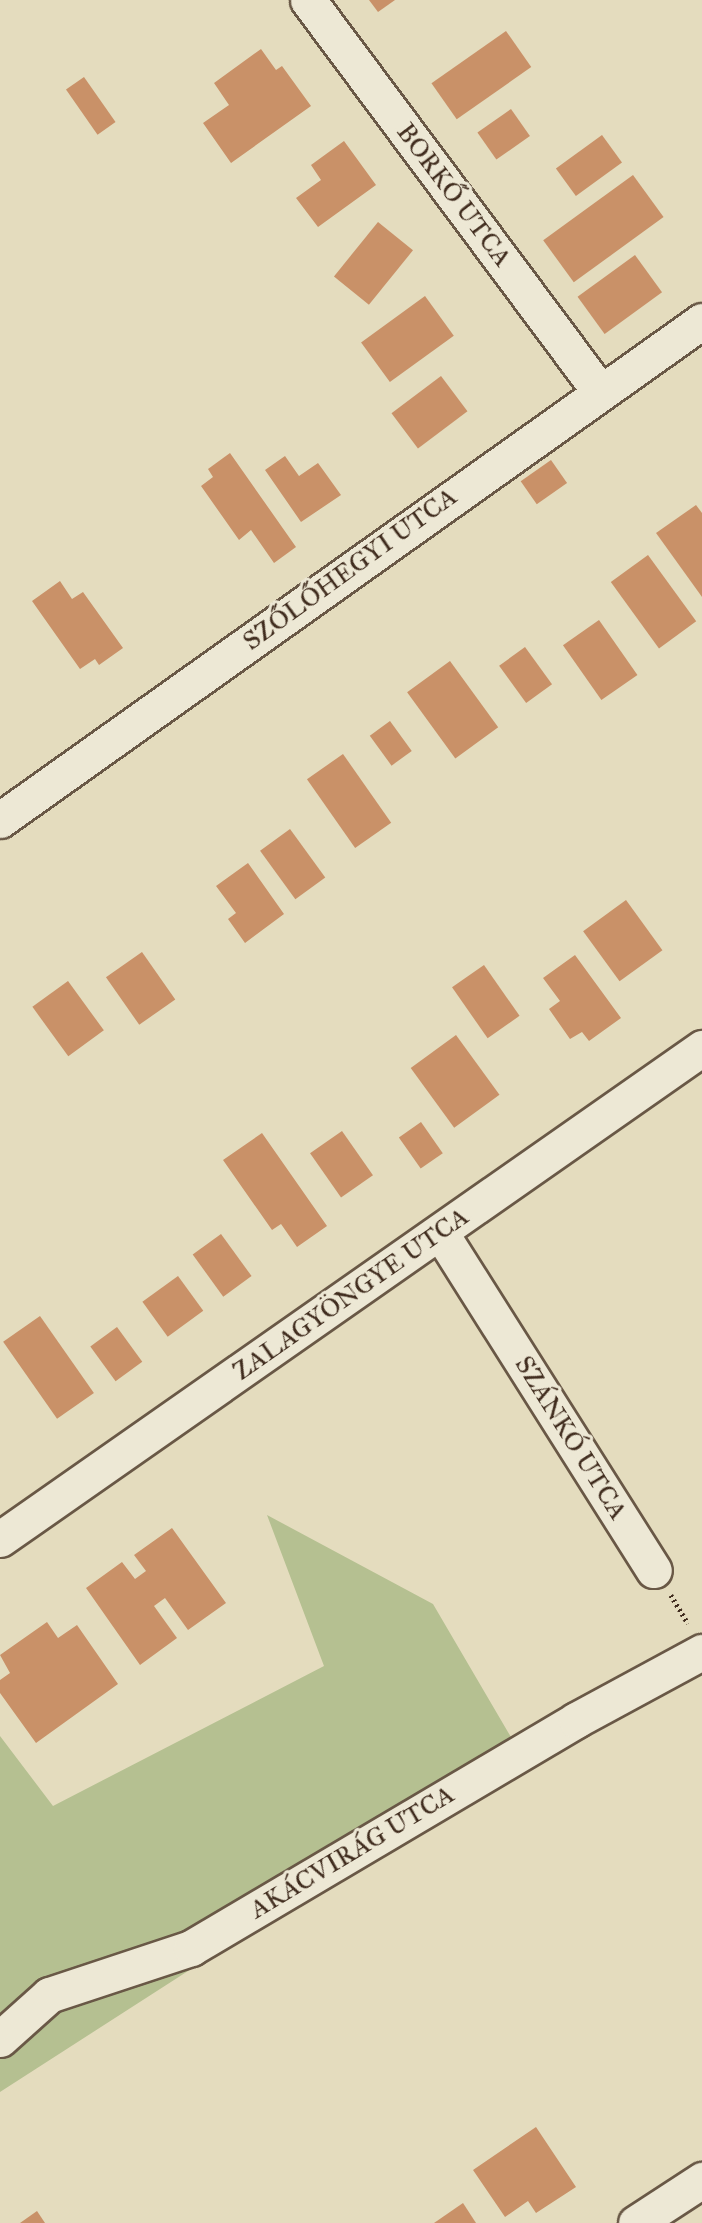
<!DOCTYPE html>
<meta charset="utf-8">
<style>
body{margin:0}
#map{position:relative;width:702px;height:2223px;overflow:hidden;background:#e4dcbe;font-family:"IM FELL Great Primer",serif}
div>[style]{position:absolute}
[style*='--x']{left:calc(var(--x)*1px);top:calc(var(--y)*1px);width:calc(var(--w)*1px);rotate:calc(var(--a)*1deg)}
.green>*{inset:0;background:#b5c091}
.building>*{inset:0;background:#c99168;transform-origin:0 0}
.path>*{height:4.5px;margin-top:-2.25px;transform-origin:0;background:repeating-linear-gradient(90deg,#402c1e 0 2px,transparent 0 5.5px)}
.roads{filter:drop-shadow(2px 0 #695846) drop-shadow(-2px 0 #695846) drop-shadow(0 2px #695846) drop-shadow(0 -2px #695846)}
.minor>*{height:35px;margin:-17.5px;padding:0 17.5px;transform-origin:17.5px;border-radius:17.5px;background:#ede8d5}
span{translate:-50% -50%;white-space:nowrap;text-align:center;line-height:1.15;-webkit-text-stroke:6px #ede8d5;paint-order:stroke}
.street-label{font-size:26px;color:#402c1e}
</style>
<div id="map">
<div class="green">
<i style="clip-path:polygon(267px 1515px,433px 1604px,522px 1756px,0 2092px,0 1736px,53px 1806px,324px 1666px)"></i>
</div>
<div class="building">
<i style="clip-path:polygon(369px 0,395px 0,378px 12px)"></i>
<i style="left:506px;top:31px;width:44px;height:91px;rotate:55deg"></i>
<i style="clip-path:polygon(261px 49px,276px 70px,282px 66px,311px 106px,231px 163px,203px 123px,229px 105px,214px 83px)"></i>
<i style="left:84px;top:77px;width:55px;height:22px;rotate:55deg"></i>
<i style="left:511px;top:109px;width:33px;height:41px;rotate:55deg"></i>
<i style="left:602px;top:135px;width:34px;height:57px;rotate:54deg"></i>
<i style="clip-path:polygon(344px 141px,376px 185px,318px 227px,296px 198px,321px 180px,311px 165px)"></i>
<i style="left:633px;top:175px;width:52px;height:111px;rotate:54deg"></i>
<i style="left:378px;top:222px;width:45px;height:70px;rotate:39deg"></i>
<i style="left:635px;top:255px;width:46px;height:71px;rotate:54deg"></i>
<i style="left:425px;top:296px;width:49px;height:79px;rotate:54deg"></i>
<i style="left:441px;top:376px;width:44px;height:62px;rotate:53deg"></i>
<i style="clip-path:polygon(230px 453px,296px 547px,274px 563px,251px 530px,239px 540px,201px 486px,213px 477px,208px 469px)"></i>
<i style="clip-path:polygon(285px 456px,299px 476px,318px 463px,341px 495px,301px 522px,265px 470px)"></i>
<i style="left:551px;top:460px;width:28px;height:37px;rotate:55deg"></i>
<i style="clip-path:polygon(696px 505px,702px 513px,702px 597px,656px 533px)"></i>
<i style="left:648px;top:555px;width:82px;height:46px;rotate:54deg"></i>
<i style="clip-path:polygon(60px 581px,72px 599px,83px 592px,123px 648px,99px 665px,95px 659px,80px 669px,32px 601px)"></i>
<i style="left:599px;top:620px;width:67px;height:44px;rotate:55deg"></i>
<i style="left:525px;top:647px;width:46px;height:32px;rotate:54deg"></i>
<i style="left:450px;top:661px;width:82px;height:53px;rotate:54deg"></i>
<i style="left:390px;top:721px;width:37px;height:25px;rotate:54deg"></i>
<i style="left:343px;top:754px;width:84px;height:44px;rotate:55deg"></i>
<i style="left:290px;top:829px;width:60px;height:37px;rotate:54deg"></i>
<i style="clip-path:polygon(248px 863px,284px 914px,245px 943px,228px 919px,236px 913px,216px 886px)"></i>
<i style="left:626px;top:900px;width:62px;height:53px;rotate:54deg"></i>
<i style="left:142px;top:952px;width:58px;height:44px;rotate:55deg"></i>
<i style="clip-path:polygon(575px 955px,621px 1018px,589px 1041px,582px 1032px,570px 1039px,549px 1009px,560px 1001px,543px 978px)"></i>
<i style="left:484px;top:965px;width:62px;height:39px;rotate:55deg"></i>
<i style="left:68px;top:981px;width:61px;height:44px;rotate:54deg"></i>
<i style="left:456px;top:1035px;width:74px;height:56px;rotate:54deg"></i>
<i style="left:421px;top:1122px;width:38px;height:27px;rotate:55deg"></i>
<i style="left:342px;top:1131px;width:54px;height:39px;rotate:55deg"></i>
<i style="clip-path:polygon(262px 1133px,327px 1226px,297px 1247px,281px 1224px,272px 1230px,223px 1160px)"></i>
<i style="left:221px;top:1234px;width:52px;height:35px;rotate:54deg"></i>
<i style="left:178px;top:1276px;width:43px;height:44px;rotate:54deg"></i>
<i style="left:40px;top:1316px;width:94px;height:45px;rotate:55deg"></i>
<i style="left:117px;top:1327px;width:43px;height:33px;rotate:54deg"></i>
<i style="clip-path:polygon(172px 1528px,226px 1603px,188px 1630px,165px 1598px,154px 1606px,177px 1638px,140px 1665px,86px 1588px,122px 1562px,135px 1579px,146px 1571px,134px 1555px)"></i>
<i style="clip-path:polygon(47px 1622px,58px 1638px,77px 1625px,118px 1684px,36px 1743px,0 1693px,0 1680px,10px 1673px,0 1655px)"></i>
<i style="clip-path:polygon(536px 2127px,576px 2187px,536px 2213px,528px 2201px,505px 2217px,473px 2170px)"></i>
<i style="clip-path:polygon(463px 2203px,476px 2223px,434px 2223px)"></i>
<i style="clip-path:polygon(37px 2211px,45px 2223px,20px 2223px)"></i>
</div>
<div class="path">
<i style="--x:671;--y:1595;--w:33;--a:59"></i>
</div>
<div class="roads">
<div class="minor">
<i style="--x:308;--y:0;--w:487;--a:53.3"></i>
<i style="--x:0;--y:820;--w:861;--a:-35.41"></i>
<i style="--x:440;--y:1232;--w:400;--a:57.7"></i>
<i style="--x:0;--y:1539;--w:857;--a:-34.97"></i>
<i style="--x:0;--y:2039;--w:66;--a:-41.9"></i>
<i style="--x:49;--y:1995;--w:150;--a:-18.3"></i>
<i style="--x:191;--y:1948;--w:447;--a:-30.6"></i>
<i style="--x:576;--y:1720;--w:143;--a:-28.4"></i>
<i style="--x:636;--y:2223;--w:79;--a:-33.1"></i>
</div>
</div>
<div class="street-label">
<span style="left:454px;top:195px;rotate:53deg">BORKŐ UTCA</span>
<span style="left:350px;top:569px;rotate:-36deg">SZŐLŐHEGYI UTCA</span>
<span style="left:351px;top:1294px;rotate:-35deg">ZALAGYÖNGYE UTCA</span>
<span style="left:571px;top:1438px;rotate:58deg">SZÁNKÓ UTCA</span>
<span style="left:352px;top:1852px;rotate:-31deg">AKÁCVIRÁG UTCA</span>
</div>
</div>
